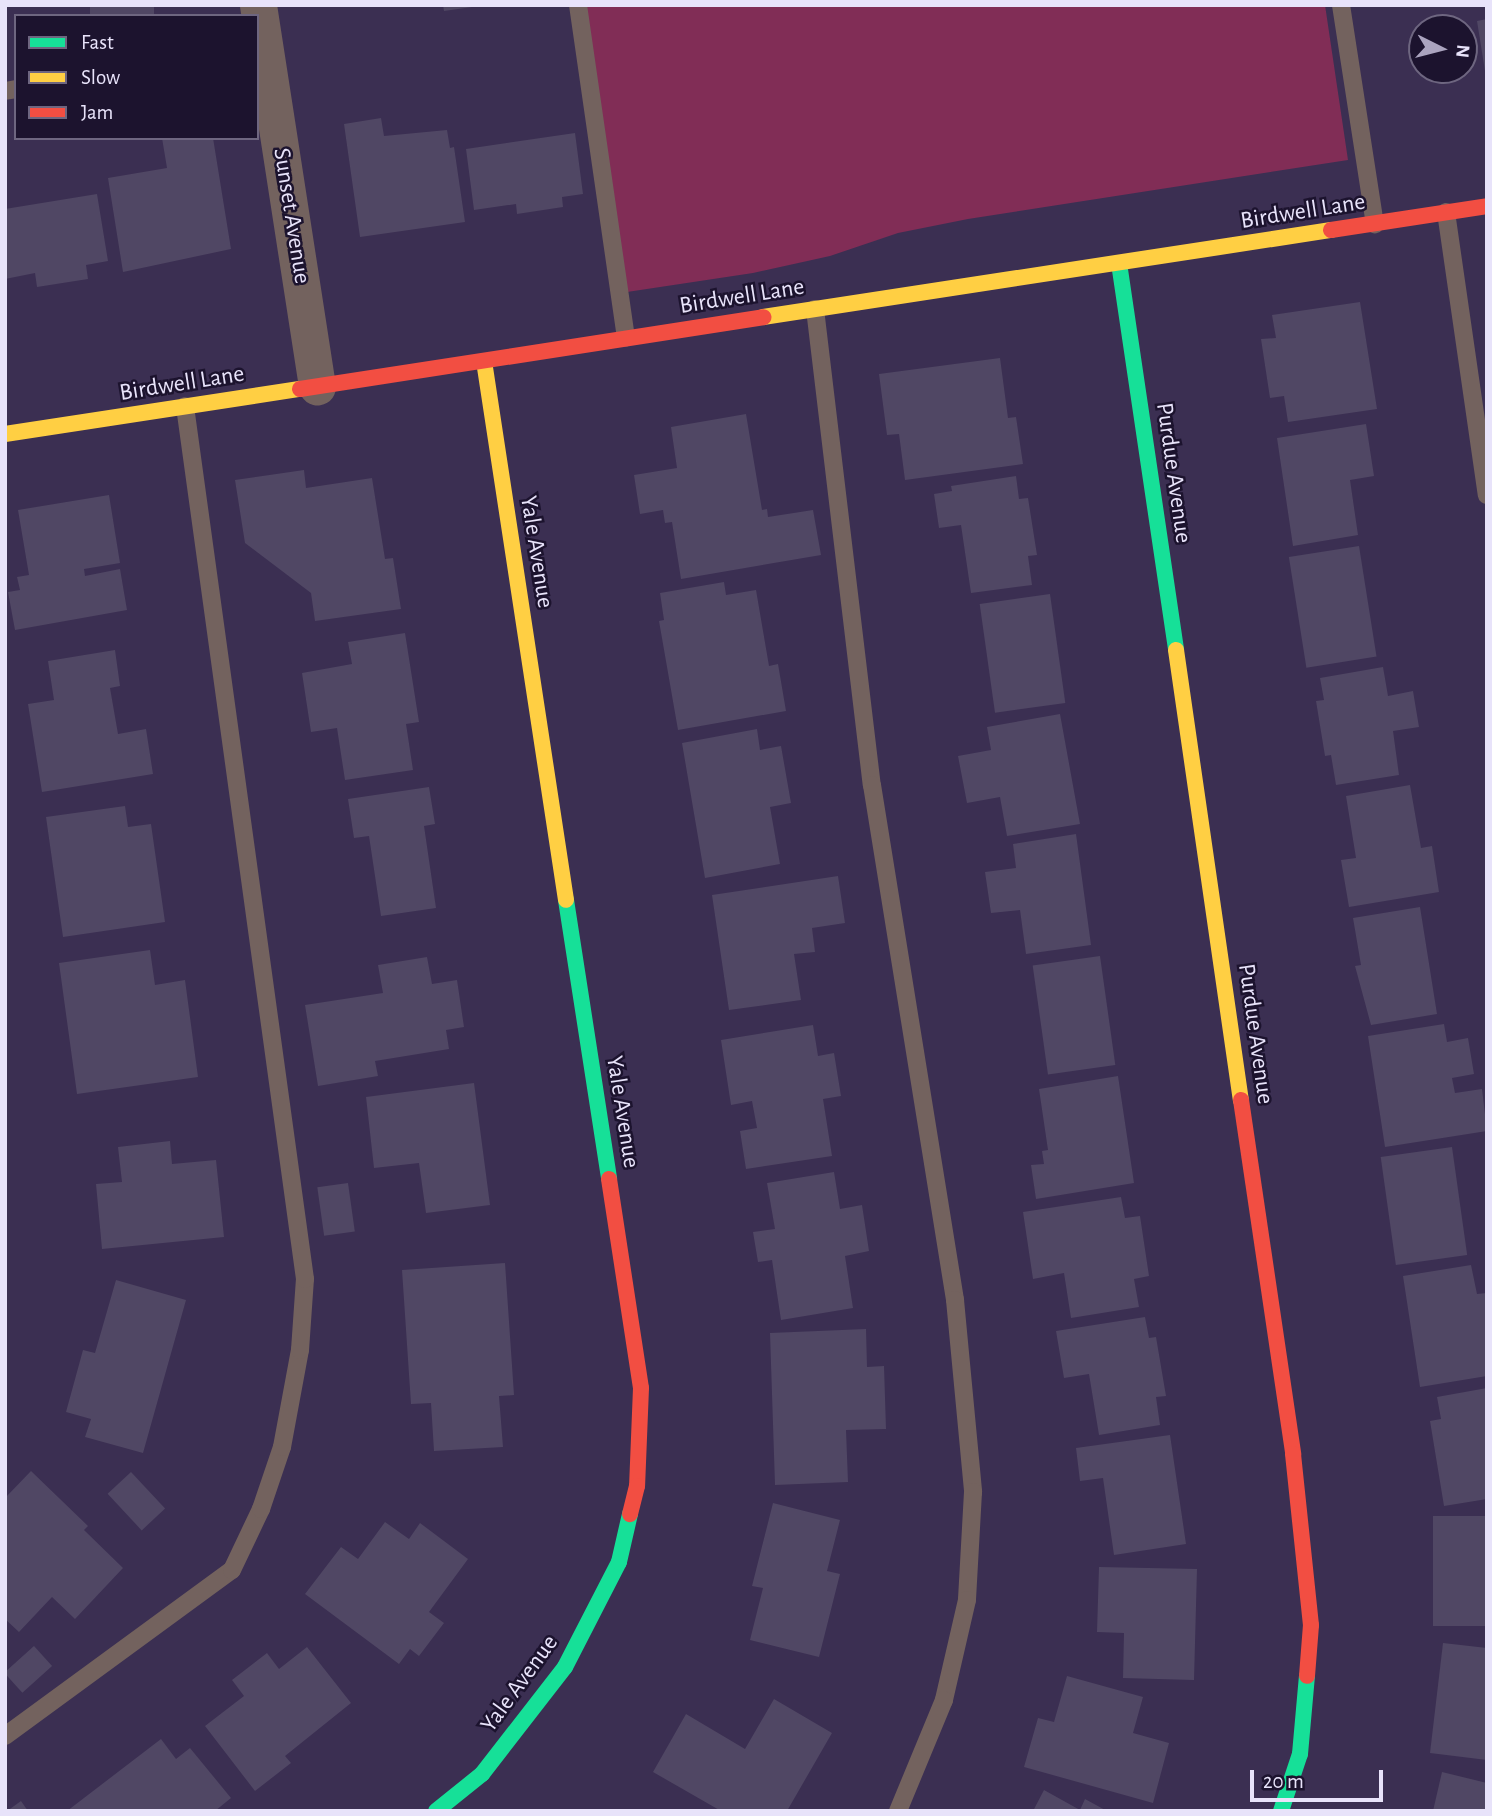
<!DOCTYPE html>
<style>
body{margin:0}
#map{position:relative;width:1492px;height:1816px;overflow:hidden;background:#3b2f52;font-family:"Alegreya Sans",sans-serif}
div>[style]{position:absolute}
[style*='--x']{left:calc(var(--x)*1px);top:calc(var(--y)*1px);width:calc(var(--w)*1px);rotate:calc(var(--a)*1deg)}
.green>*{inset:0;background:#812d56}
.building>*{inset:0;background:#504764;transform-origin:0 0}
.lane>*{height:18px;margin:-9px;padding:0 9px;transform-origin:9px;border-radius:9px;background:#73625e}
.street>*{height:37px;margin:-18.5px;padding:0 18.5px;transform-origin:18.5px;border-radius:18.5px;background:#73625e}
.fast>*{height:16px;margin:-8px;padding:0 8px;transform-origin:8px;border-radius:8px;background:#16e098}
.slow>*{height:16px;margin:-8px;padding:0 8px;transform-origin:8px;border-radius:8px;background:#ffcf43}
.jam>*{height:16px;margin:-8px;padding:0 8px;transform-origin:8px;border-radius:8px;background:#f24e42}
span{translate:-50% -50%;white-space:nowrap;text-align:center;line-height:1.15;-webkit-text-stroke:5px #1c132e;paint-order:stroke}
.street-label{font-size:24px;color:#e8e3fa}
.frame{position:absolute;inset:0;border:7px solid #e8e3fa;pointer-events:none}
.legend{position:absolute;left:14px;top:14px;width:245px;height:126px;box-sizing:border-box;background:#1c132e;border:2px solid #6e6680;margin:0;padding:9px 12px;list-style:none;font-size:21px;color:#e8e3fa}
.legend li{display:flex;align-items:center;gap:14px;height:35px}
.legend b{width:35px;border:2px solid #6e6680}
.north{position:absolute;left:1408px;top:14px;width:70px;height:70px;box-sizing:border-box;background:#1c132e;border:2px solid #6e6680;border-radius:50%;rotate:96deg;font-size:19px;font-weight:700;line-height:28px;text-align:center;color:#e8e3fa}
.north::after{content:'';display:block;margin:auto;width:24px;height:32px;background:#aba4bf;clip-path:polygon(50% 0,100% 100%,50% 72%,0 100%)}
.scale{position:absolute;left:1250px;top:1770px;width:133px;height:32px;box-sizing:border-box;border:4px solid #e8e3fa;border-top:0;padding-left:9px;font-size:21px;line-height:24px;white-space:nowrap;color:#e8e3fa;-webkit-text-stroke:5px #1c132e;paint-order:stroke}
</style>
<div id="map">
<div class="green">
<i style="clip-path:polygon(584px 5px,1325px 5px,1348px 160px,968px 219px,898px 233px,830px 256px,753px 273px,627px 292px)"></i>
</div>
<div class="building">
<i style="left:90px;top:5px;width:64px;height:11px"></i>
<i style="clip-path:polygon(443px 5px,472px 5px,472px 7px,444px 11px)"></i>
<i style="clip-path:polygon(1487px 19px,1487px 71px,1485px 71px,1477px 21px)"></i>
<i style="clip-path:polygon(381px 118px,384px 136px,447px 130px,450px 148px,454px 147px,465px 222px,360px 237px,344px 124px)"></i>
<i style="clip-path:polygon(575px 133px,583px 194px,562px 197px,563px 207px,517px 214px,516px 204px,474px 210px,466px 149px)"></i>
<i style="clip-path:polygon(162px 138px,213px 138px,231px 249px,123px 272px,108px 178px,167px 168px)"></i>
<i style="clip-path:polygon(97px 194px,108px 261px,86px 265px,88px 279px,37px 287px,35px 273px,5px 279px,5px 209px)"></i>
<i style="clip-path:polygon(1360px 302px,1377px 409px,1288px 422px,1284px 396px,1270px 398px,1261px 339px,1276px 338px,1272px 315px)"></i>
<i style="clip-path:polygon(1000px 358px,1008px 418px,1016px 417px,1023px 464px,905px 480px,899px 434px,887px 435px,879px 374px)"></i>
<i style="clip-path:polygon(746px 414px,762px 510px,767px 509px,768px 517px,813px 510px,821px 555px,681px 579px,672px 522px,665px 523px,663px 510px,640px 514px,634px 475px,677px 468px,671px 427px)"></i>
<i style="clip-path:polygon(1366px 424px,1374px 476px,1350px 480px,1358px 535px,1293px 546px,1277px 438px)"></i>
<i style="clip-path:polygon(304px 470px,306px 488px,372px 478px,385px 559px,393px 558px,401px 609px,315px 621px,311px 593px,245px 543px,235px 480px)"></i>
<i style="clip-path:polygon(1016px 476px,1019px 499px,1028px 498px,1037px 555px,1028px 556px,1032px 585px,971px 593px,961px 525px,939px 528px,934px 494px,952px 491px,951px 486px)"></i>
<i style="clip-path:polygon(109px 495px,120px 563px,84px 569px,85px 576px,120px 569px,127px 610px,15px 630px,8px 592px,20px 590px,17px 577px,29px 575px,18px 510px)"></i>
<i style="left:1359px;top:546px;width:112px;height:71px;rotate:81deg"></i>
<i style="clip-path:polygon(724px 582px,726px 595px,756px 590px,769px 666px,778px 664px,786px 711px,678px 730px,659px 621px,664px 620px,660px 593px)"></i>
<i style="left:1050px;top:594px;width:110px;height:71px;rotate:82deg"></i>
<i style="clip-path:polygon(405px 633px,419px 722px,406px 724px,413px 770px,345px 780px,337px 728px,311px 732px,302px 673px,352px 664px,348px 642px)"></i>
<i style="clip-path:polygon(115px 650px,120px 686px,110px 688px,118px 734px,146px 729px,153px 774px,42px 792px,28px 704px,54px 700px,48px 661px)"></i>
<i style="clip-path:polygon(1383px 667px,1388px 696px,1413px 691px,1419px 727px,1393px 731px,1399px 775px,1336px 785px,1331px 755px,1325px 756px,1316px 701px,1324px 700px,1320px 678px)"></i>
<i style="clip-path:polygon(1060px 714px,1080px 824px,1007px 836px,1000px 797px,967px 803px,958px 756px,991px 750px,987px 727px)"></i>
<i style="clip-path:polygon(757px 729px,760px 750px,781px 746px,791px 803px,770px 807px,780px 864px,705px 878px,682px 743px)"></i>
<i style="clip-path:polygon(1410px 785px,1421px 848px,1432px 846px,1439px 892px,1349px 907px,1341px 860px,1356px 858px,1346px 796px)"></i>
<i style="clip-path:polygon(429px 787px,435px 824px,424px 826px,436px 908px,381px 916px,369px 836px,354px 838px,348px 799px)"></i>
<i style="clip-path:polygon(125px 806px,128px 827px,151px 824px,165px 922px,63px 937px,46px 817px)"></i>
<i style="clip-path:polygon(1076px 834px,1091px 945px,1026px 954px,1020px 910px,991px 913px,985px 872px,1016px 868px,1013px 844px)"></i>
<i style="clip-path:polygon(838px 876px,845px 923px,812px 928px,815px 952px,794px 954px,801px 1000px,729px 1010px,712px 895px)"></i>
<i style="clip-path:polygon(1420px 907px,1437px 1014px,1371px 1025px,1355px 966px,1361px 965px,1353px 918px)"></i>
<i style="clip-path:polygon(150px 950px,155px 985px,185px 980px,198px 1077px,77px 1094px,59px 963px)"></i>
<i style="left:1100px;top:956px;width:110px;height:68px;rotate:82deg"></i>
<i style="clip-path:polygon(427px 957px,432px 984px,457px 980px,464px 1027px,446px 1030px,449px 1049px,375px 1061px,378px 1076px,318px 1086px,305px 1005px,383px 993px,378px 965px)"></i>
<i style="clip-path:polygon(1444px 1024px,1447px 1042px,1468px 1038px,1474px 1074px,1452px 1078px,1455px 1093px,1482px 1089px,1487px 1131px,1385px 1147px,1368px 1036px)"></i>
<i style="clip-path:polygon(813px 1025px,818px 1056px,834px 1053px,841px 1096px,823px 1099px,832px 1156px,746px 1169px,740px 1131px,757px 1128px,752px 1101px,731px 1105px,721px 1040px)"></i>
<i style="clip-path:polygon(1118px 1076px,1134px 1183px,1036px 1199px,1031px 1165px,1044px 1164px,1042px 1151px,1048px 1150px,1039px 1089px)"></i>
<i style="clip-path:polygon(474px 1083px,490px 1205px,426px 1213px,419px 1163px,374px 1168px,366px 1097px)"></i>
<i style="clip-path:polygon(170px 1141px,172px 1164px,216px 1160px,224px 1237px,102px 1249px,96px 1184px,122px 1182px,118px 1147px)"></i>
<i style="left:1452px;top:1147px;width:109px;height:72px;rotate:82deg"></i>
<i style="clip-path:polygon(834px 1172px,840px 1209px,862px 1205px,869px 1251px,845px 1256px,853px 1308px,781px 1320px,772px 1260px,758px 1262px,753px 1232px,775px 1229px,767px 1183px)"></i>
<i style="left:348px;top:1183px;width:49px;height:31px;rotate:82deg"></i>
<i style="clip-path:polygon(1121px 1197px,1125px 1218px,1140px 1216px,1149px 1276px,1134px 1279px,1139px 1307px,1071px 1318px,1064px 1273px,1033px 1279px,1023px 1212px)"></i>
<i style="clip-path:polygon(505px 1263px,514px 1395px,499px 1396px,503px 1447px,434px 1451px,431px 1403px,411px 1404px,402px 1270px)"></i>
<i style="clip-path:polygon(1471px 1265px,1477px 1294px,1487px 1293px,1487px 1376px,1420px 1387px,1403px 1276px)"></i>
<i style="clip-path:polygon(116px 1280px,186px 1300px,143px 1453px,85px 1437px,91px 1419px,66px 1412px,83px 1350px,95px 1353px)"></i>
<i style="clip-path:polygon(1145px 1317px,1149px 1338px,1156px 1337px,1166px 1396px,1156px 1397px,1160px 1425px,1099px 1435px,1089px 1374px,1064px 1378px,1056px 1331px)"></i>
<i style="clip-path:polygon(866px 1329px,867px 1367px,884px 1366px,886px 1429px,846px 1430px,848px 1482px,775px 1485px,770px 1333px)"></i>
<i style="clip-path:polygon(1487px 1388px,1487px 1499px,1444px 1506px,1430px 1421px,1441px 1419px,1437px 1397px)"></i>
<i style="clip-path:polygon(1170px 1435px,1186px 1544px,1114px 1555px,1103px 1478px,1080px 1481px,1076px 1448px)"></i>
<i style="clip-path:polygon(31px 1471px,88px 1526px,84px 1530px,123px 1568px,75px 1619px,52px 1597px,19px 1632px,5px 1619px,5px 1498px)"></i>
<i style="left:131px;top:1472px;width:50px;height:32px;rotate:47deg"></i>
<i style="clip-path:polygon(773px 1503px,840px 1520px,827px 1571px,840px 1574px,819px 1657px,750px 1640px,763px 1588px,752px 1586px)"></i>
<i style="left:1487px;top:1516px;width:110px;height:54px;rotate:90deg"></i>
<i style="clip-path:polygon(385px 1522px,409px 1539px,420px 1523px,468px 1559px,429px 1612px,444px 1623px,419px 1656px,410px 1649px,399px 1664px,305px 1594px,341px 1547px,358px 1559px)"></i>
<i style="clip-path:polygon(1099px 1567px,1197px 1569px,1194px 1680px,1123px 1678px,1124px 1633px,1097px 1632px)"></i>
<i style="clip-path:polygon(1443px 1643px,1487px 1648px,1487px 1760px,1430px 1753px)"></i>
<i style="left:34px;top:1646px;width:27px;height:40px;rotate:48deg"></i>
<i style="clip-path:polygon(307px 1647px,351px 1703px,285px 1756px,291px 1763px,255px 1791px,205px 1726px,244px 1696px,232px 1680px,267px 1653px,279px 1669px)"></i>
<i style="clip-path:polygon(1067px 1676px,1143px 1697px,1133px 1733px,1169px 1743px,1153px 1803px,1024px 1767px,1038px 1718px,1054px 1722px)"></i>
<i style="clip-path:polygon(774px 1699px,832px 1733px,787px 1811px,721px 1811px,653px 1772px,686px 1714px,745px 1749px)"></i>
<i style="clip-path:polygon(161px 1739px,176px 1759px,190px 1748px,231px 1798px,215px 1811px,67px 1811px)"></i>
<i style="clip-path:polygon(1442px 1772px,1487px 1783px,1487px 1811px,1433px 1811px)"></i>
<i style="clip-path:polygon(1044px 1790px,1080px 1810px,1085px 1799px,1107px 1811px,1033px 1811px)"></i>
<i style="clip-path:polygon(21px 1801px,28px 1811px,7px 1811px)"></i>
</div>
<div class="lane">
<i style="--x:578;--y:5;--w:336;--a:81.8"></i>
<i style="--x:1341;--y:5;--w:222;--a:81.2"></i>
<i style="--x:5;--y:91;--w:11;--a:-10"></i>
<i style="--x:1446;--y:212;--w:286;--a:81.8"></i>
<i style="--x:815;--y:309;--w:479;--a:83.2"></i>
<i style="--x:872;--y:785;--w:522;--a:80.84"></i>
<i style="--x:955;--y:1300;--w:193;--a:84.6"></i>
<i style="--x:973;--y:1492;--w:108;--a:93.2"></i>
<i style="--x:967;--y:1600;--w:103;--a:103"></i>
<i style="--x:944;--y:1700;--w:120;--a:112.5"></i>
<i style="--x:5;--y:1736;--w:281;--a:-36.2"></i>
<i style="--x:232;--y:1570;--w:68;--a:-64.6"></i>
<i style="--x:261;--y:1509;--w:65;--a:-71.3"></i>
<i style="--x:282;--y:1447;--w:99;--a:-79.5"></i>
<i style="--x:300;--y:1350;--w:71;--a:-86"></i>
<i style="--x:305;--y:1279;--w:881;--a:-97.83"></i>
</div>
<div class="street">
<i style="--x:258;--y:5;--w:386;--a:81.2"></i>
</div>
<div class="fast">
<i style="--x:1119;--y:263;--w:391;--a:81.6"></i>
<i style="--x:566;--y:900;--w:282;--a:81.2"></i>
<i style="--x:436;--y:1811;--w:59;--a:-38.8"></i>
<i style="--x:482;--y:1774;--w:135;--a:-52.2"></i>
<i style="--x:565;--y:1667;--w:118;--a:-62.8"></i>
<i style="--x:619;--y:1562;--w:49;--a:-77.1"></i>
<i style="--x:1281;--y:1811;--w:60;--a:-71.6"></i>
<i style="--x:1300;--y:1754;--w:78;--a:-84.9"></i>
</div>
<div class="slow">
<i style="--x:763;--y:317;--w:575;--a:-8.71"></i>
<i style="--x:484;--y:361;--w:545;--a:81.35"></i>
<i style="--x:5;--y:434;--w:298;--a:-8.7"></i>
<i style="--x:1176;--y:650;--w:455;--a:81.8"></i>
</div>
<div class="jam">
<i style="--x:1331;--y:230;--w:158;--a:-8.7"></i>
<i style="--x:300;--y:389;--w:469;--a:-8.8"></i>
<i style="--x:1241;--y:1100;--w:358;--a:81.6"></i>
<i style="--x:1293;--y:1454;--w:172;--a:84"></i>
<i style="--x:1311;--y:1625;--w:51;--a:94.5"></i>
<i style="--x:609;--y:1179;--w:211;--a:81.3"></i>
<i style="--x:641;--y:1388;--w:98;--a:92.3"></i>
<i style="--x:637;--y:1486;--w:29;--a:104"></i>
</div>
<div class="street-label">
<span style="left:1303px;top:212px;rotate:-9deg">Birdwell Lane</span>
<span style="left:291px;top:216px;rotate:81deg">Sunset Avenue</span>
<span style="left:742px;top:297px;rotate:-9deg">Birdwell Lane</span>
<span style="left:182px;top:384px;rotate:-9deg">Birdwell Lane</span>
<span style="left:1173px;top:473px;rotate:82deg">Purdue Avenue</span>
<span style="left:536px;top:552px;rotate:81deg">Yale Avenue</span>
<span style="left:1255px;top:1034px;rotate:82deg">Purdue Avenue</span>
<span style="left:622px;top:1112px;rotate:81deg">Yale Avenue</span>
<span style="left:520px;top:1684px;rotate:-54deg">Yale Avenue</span>
</div>
<div class="frame"></div>
<ul class="legend">
<li><b style="height:9px;background:#16e098"></b>Fast</li>
<li><b style="height:9px;background:#ffcf43"></b>Slow</li>
<li><b style="height:9px;background:#f24e42"></b>Jam</li>
</ul>
<div class="north">N</div>
<div class="scale">20 m</div>
</div>
